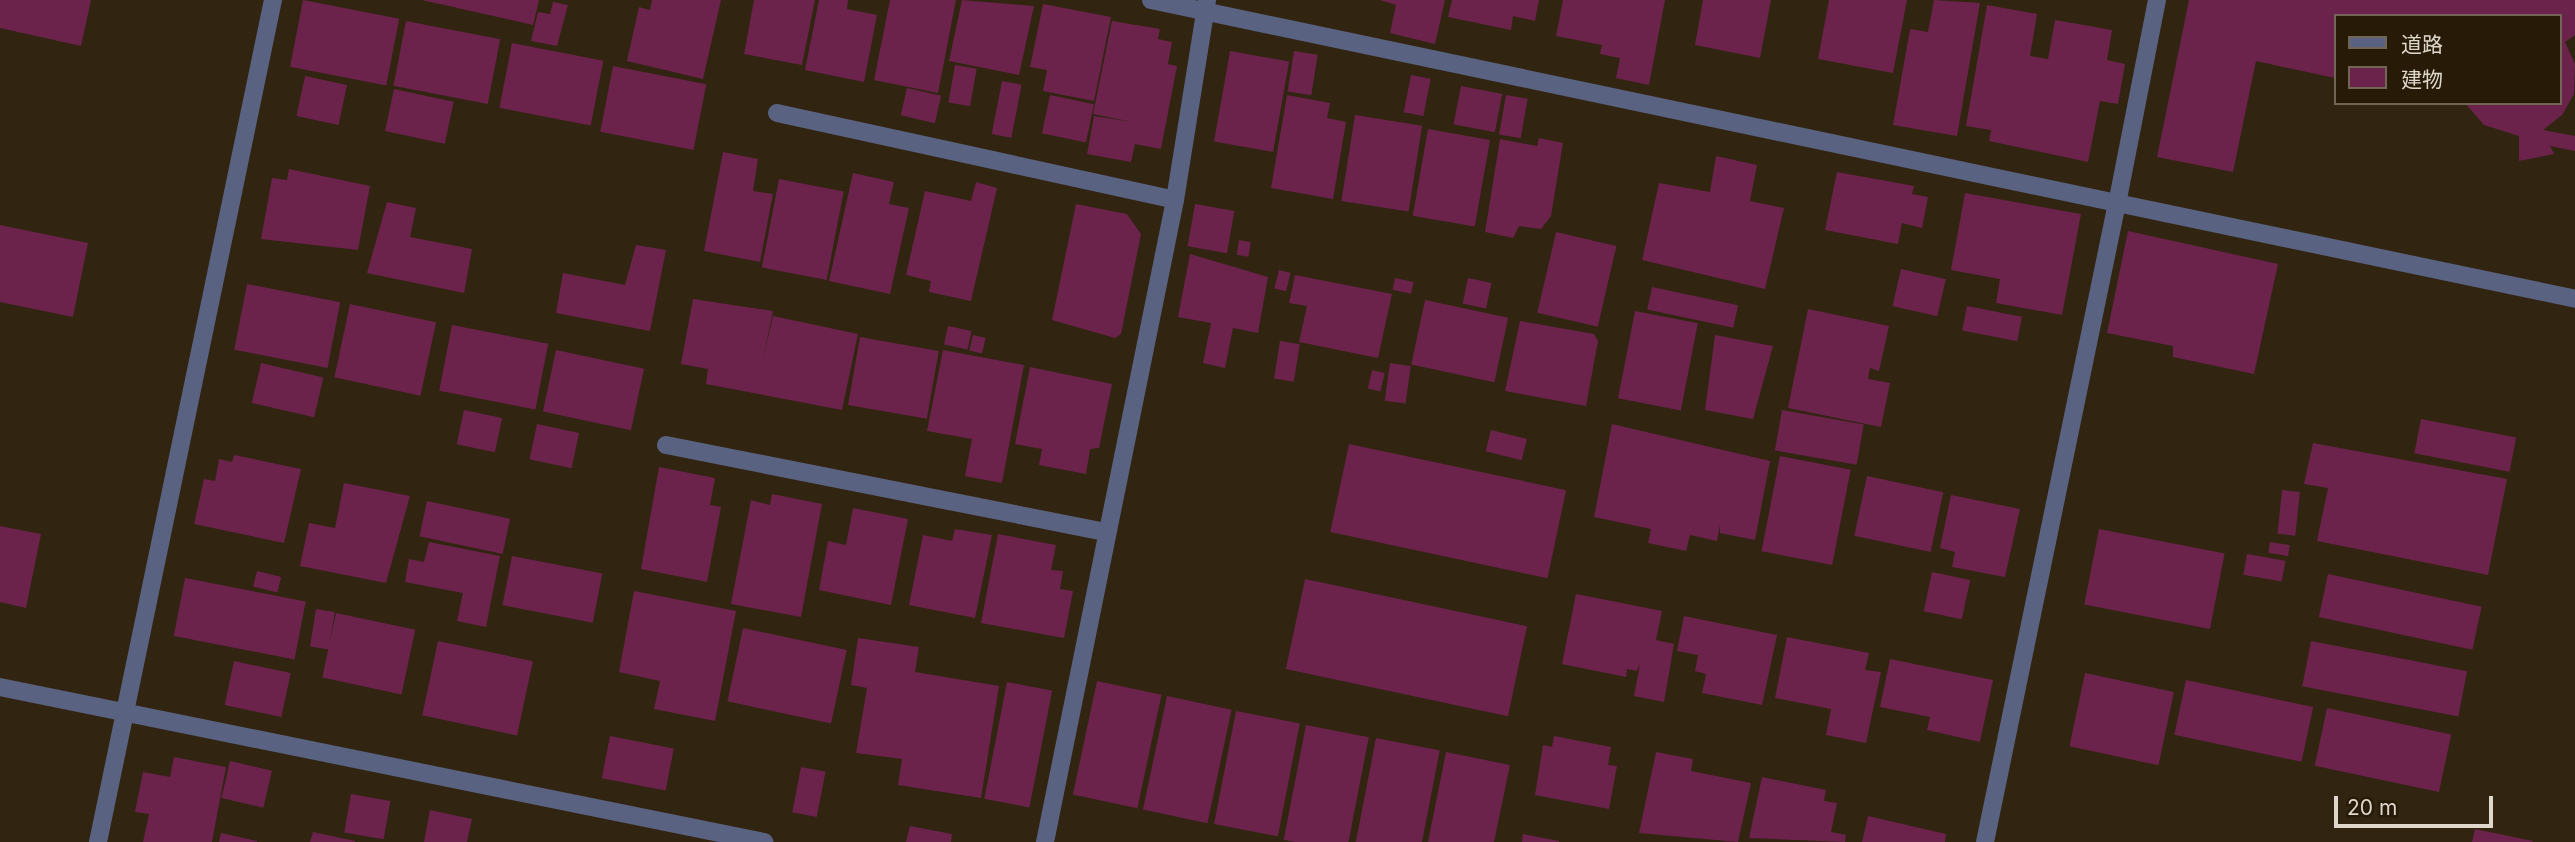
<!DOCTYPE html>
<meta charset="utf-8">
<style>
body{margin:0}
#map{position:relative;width:2575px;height:842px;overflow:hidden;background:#312411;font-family:Inter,"Noto Sans JP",sans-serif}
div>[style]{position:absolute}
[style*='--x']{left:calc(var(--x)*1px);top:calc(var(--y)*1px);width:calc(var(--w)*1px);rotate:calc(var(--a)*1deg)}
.building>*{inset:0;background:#6b234c;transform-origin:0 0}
.minor>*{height:18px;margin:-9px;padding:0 9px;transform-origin:9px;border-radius:9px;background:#5a6281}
span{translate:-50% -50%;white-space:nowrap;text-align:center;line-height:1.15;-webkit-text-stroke:6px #271b08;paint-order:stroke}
.legend{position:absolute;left:2334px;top:14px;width:228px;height:91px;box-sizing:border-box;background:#271b08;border:2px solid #716656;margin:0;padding:9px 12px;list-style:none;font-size:21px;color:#dfd7cc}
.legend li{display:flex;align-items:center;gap:14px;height:35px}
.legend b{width:35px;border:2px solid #716656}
.scale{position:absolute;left:2334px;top:796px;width:159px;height:32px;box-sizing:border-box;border:4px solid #dfd7cc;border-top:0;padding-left:9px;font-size:21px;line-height:24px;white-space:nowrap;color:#dfd7cc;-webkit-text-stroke:5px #271b08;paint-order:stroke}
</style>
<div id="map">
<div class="building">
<i style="clip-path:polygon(0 0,91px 0,81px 46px,0 28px)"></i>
<i style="left:303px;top:0;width:98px;height:68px;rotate:11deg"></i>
<i style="clip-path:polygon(422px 0,539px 0,533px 25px)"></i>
<i style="clip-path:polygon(652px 0,721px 0,703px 79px,627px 61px,639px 7px,650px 10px)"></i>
<i style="clip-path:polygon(754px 0,815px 0,802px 65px,744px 54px)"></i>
<i style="clip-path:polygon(819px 0,848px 0,847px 9px,877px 15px,864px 82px,805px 70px)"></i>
<i style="clip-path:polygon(890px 0,956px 0,938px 93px,874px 80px)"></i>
<i style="clip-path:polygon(962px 0,1034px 6px,1019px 75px,949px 61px)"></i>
<i style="clip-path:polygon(1380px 0,1445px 0,1435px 44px,1390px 33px,1396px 5px)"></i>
<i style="clip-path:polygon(1452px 0,1539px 0,1535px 21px,1513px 16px,1511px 30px,1448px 17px)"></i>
<i style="clip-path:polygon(1563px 0,1665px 0,1649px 85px,1616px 78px,1620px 58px,1600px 54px,1602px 45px,1556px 36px)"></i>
<i style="clip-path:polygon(1703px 0,1771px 0,1760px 58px,1695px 45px)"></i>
<i style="clip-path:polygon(1829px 0,1907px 0,1893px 73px,1818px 59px)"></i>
<i style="clip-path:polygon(1934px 0,1980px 3px,1957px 136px,1893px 125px,1910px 29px,1928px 32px)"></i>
<i style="clip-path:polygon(2189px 0,2575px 0,2575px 35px,2565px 42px,2575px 64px,2574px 94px,2562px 115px,2543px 130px,2575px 136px,2575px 151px,2550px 146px,2554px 154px,2519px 161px,2519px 136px,2484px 125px,2465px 103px,2559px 103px,2559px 16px,2335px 16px,2335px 78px,2256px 61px,2233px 172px,2157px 157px)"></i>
<i style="clip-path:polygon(553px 2px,568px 5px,557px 46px,531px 41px,538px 12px,550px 14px)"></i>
<i style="clip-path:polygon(1043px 4px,1111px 17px,1094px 101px,1043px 91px,1047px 70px,1030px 67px)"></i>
<i style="clip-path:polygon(1987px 5px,2037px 14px,2030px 56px,2048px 59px,2055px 20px,2112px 30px,2107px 60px,2125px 64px,2118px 104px,2100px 101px,2088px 162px,1989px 141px,1991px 130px,1966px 126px)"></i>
<i style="left:406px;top:21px;width:96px;height:66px;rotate:11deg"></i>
<i style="clip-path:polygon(1112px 21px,1160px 29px,1158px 39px,1172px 42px,1168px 64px,1177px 66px,1161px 149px,1135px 144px,1131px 162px,1087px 154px,1094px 116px,1132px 122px,1093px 114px)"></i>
<i style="left:512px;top:43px;width:93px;height:66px;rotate:11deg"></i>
<i style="left:1230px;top:51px;width:60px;height:92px;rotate:10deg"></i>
<i style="left:1294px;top:51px;width:24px;height:41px;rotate:9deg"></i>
<i style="left:955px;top:65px;width:22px;height:38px;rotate:10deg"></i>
<i style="left:613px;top:66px;width:95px;height:67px;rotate:11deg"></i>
<i style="left:1411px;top:75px;width:20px;height:38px;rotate:11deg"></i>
<i style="left:305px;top:76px;width:43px;height:41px;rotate:12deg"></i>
<i style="left:1002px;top:81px;width:20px;height:54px;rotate:11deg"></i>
<i style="left:1461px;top:86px;width:42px;height:39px;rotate:11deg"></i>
<i style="left:907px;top:88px;width:35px;height:28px;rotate:13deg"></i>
<i style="left:394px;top:89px;width:61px;height:43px;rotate:12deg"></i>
<i style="left:1050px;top:95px;width:45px;height:39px;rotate:12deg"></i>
<i style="clip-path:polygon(1287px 95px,1330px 103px,1327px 118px,1346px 122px,1333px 199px,1271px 188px)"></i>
<i style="left:1506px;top:95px;width:22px;height:40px;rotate:10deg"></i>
<i style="left:1355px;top:115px;width:68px;height:87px;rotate:9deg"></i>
<i style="left:1428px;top:129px;width:63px;height:88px;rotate:10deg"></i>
<i style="clip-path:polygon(1539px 138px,1563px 143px,1551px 216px,1541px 229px,1519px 226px,1513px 238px,1485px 232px,1500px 139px,1537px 146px)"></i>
<i style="clip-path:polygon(723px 152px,758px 159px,753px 191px,773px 194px,760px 262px,704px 251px)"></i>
<i style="clip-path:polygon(1716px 156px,1757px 165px,1750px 201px,1784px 208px,1765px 289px,1642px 260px,1659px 183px,1710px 192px)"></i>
<i style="clip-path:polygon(289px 169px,370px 186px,358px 250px,261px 239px,272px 178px,287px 180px)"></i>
<i style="clip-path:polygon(1837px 172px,1914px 186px,1912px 194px,1928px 197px,1922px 228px,1902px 223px,1898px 244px,1825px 230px)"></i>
<i style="clip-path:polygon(853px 173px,894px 182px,889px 204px,909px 208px,890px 294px,829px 281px)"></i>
<i style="left:779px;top:179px;width:66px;height:90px;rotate:11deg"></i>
<i style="clip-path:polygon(976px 182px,997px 188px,971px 301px,929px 292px,931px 281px,906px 275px,925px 191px,971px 201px)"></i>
<i style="clip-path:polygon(1965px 193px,2081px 214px,2062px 315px,1996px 303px,2000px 279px,1951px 270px)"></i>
<i style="clip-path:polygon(387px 202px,416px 208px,410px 237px,472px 249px,464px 293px,367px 273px)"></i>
<i style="clip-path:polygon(1076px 204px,1127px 214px,1141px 234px,1121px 334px,1115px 338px,1052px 320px)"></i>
<i style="left:1195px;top:204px;width:40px;height:43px;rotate:10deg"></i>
<i style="clip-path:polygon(0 225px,88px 243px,73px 317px,0 302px)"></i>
<i style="clip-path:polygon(2128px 231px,2278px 264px,2254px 374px,2173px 357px,2173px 346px,2107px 333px)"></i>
<i style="left:1556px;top:232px;width:62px;height:83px;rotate:13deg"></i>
<i style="left:1239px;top:240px;width:12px;height:15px;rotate:9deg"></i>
<i style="clip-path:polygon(636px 245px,666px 250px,650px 331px,556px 313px,563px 273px,625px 285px)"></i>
<i style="clip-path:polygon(1190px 254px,1268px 277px,1258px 333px,1233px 328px,1225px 368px,1203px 363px,1211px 323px,1178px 317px)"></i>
<i style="left:1901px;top:269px;width:46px;height:38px;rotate:13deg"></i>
<i style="left:1279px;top:270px;width:12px;height:19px;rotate:14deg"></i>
<i style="clip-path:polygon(1295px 275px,1392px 294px,1378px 358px,1299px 342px,1307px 306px,1289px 303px)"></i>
<i style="left:1395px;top:278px;width:19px;height:12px;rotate:12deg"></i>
<i style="left:1468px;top:278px;width:24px;height:26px;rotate:12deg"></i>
<i style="left:247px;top:284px;width:95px;height:67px;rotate:11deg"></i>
<i style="left:1652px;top:287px;width:88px;height:23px;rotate:12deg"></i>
<i style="clip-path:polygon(693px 299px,773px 311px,763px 360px,773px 316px,858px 334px,842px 410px,706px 384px,708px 369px,681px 364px)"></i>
<i style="left:1425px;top:300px;width:85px;height:66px;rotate:12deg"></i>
<i style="left:350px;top:304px;width:88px;height:75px;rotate:12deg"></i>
<i style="left:1967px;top:306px;width:56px;height:25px;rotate:11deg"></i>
<i style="clip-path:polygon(1808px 309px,1889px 326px,1879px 371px,1870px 368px,1868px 379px,1890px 383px,1881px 427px,1788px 408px)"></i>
<i style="left:1635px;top:311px;width:64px;height:89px;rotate:11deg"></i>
<i style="clip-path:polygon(1520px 321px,1594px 334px,1598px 341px,1586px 406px,1505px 391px)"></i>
<i style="left:452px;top:325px;width:98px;height:67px;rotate:11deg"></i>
<i style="left:948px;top:326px;width:24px;height:19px;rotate:12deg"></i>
<i style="left:973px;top:335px;width:13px;height:16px;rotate:13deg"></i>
<i style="clip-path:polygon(1715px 335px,1773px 346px,1753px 419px,1705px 410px)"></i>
<i style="left:860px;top:337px;width:80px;height:69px;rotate:10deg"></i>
<i style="left:1280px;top:341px;width:20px;height:38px;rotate:9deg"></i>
<i style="left:556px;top:350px;width:90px;height:63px;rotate:12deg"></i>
<i style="clip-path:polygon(943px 350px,1024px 365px,1002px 483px,965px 476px,972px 439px,927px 431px)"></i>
<i style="left:261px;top:363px;width:64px;height:41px;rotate:13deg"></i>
<i style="left:1390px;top:363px;width:21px;height:38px;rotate:8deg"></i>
<i style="clip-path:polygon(1030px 367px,1112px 384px,1099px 448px,1090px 449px,1086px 474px,1039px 465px,1042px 449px,1015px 444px)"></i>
<i style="left:1372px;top:370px;width:13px;height:19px;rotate:13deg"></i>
<i style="left:464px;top:410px;width:39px;height:35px;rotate:12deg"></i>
<i style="left:1782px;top:410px;width:83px;height:41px;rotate:10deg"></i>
<i style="left:2421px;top:419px;width:97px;height:35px;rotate:11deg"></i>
<i style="left:537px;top:424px;width:43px;height:36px;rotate:12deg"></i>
<i style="clip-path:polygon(1612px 424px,1770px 461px,1755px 540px,1720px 533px,1720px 525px,1717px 541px,1690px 535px,1686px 551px,1648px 543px,1651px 529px,1594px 517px)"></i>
<i style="left:1491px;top:430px;width:37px;height:22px;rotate:14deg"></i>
<i style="clip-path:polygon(2313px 443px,2507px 479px,2488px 575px,2317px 541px,2328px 488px,2304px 484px)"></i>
<i style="left:1349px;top:444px;width:222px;height:90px;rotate:12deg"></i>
<i style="clip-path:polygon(234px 455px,301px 469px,284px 543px,194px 524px,204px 479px,215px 481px,219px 459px,232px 462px)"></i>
<i style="left:1780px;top:456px;width:72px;height:97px;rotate:11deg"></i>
<i style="clip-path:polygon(659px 467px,715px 478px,710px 505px,721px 507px,707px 582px,641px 569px)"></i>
<i style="left:1867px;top:476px;width:78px;height:61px;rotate:12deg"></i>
<i style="clip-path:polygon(344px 483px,410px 496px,386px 583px,300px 566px,309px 523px,335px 528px)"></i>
<i style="left:2282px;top:490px;width:18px;height:44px;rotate:6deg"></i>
<i style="clip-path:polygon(772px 494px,822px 504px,801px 617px,731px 604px,751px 500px,770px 505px)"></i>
<i style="clip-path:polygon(1951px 495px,2020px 509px,2005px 577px,1952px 567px,1955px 552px,1940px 548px)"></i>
<i style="left:427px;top:501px;width:85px;height:36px;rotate:12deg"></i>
<i style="clip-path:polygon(853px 508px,908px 519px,891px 605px,819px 590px,828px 541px,846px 545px)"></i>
<i style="clip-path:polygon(0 526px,41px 534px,26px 608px,0 602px)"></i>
<i style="clip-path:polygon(955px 529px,992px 535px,975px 618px,909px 605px,923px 535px,952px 541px)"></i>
<i style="left:2099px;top:529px;width:128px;height:77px;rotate:11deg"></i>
<i style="clip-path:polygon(998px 534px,1056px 545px,1051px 570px,1063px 571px,1060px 589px,1073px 591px,1064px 638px,981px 623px)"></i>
<i style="clip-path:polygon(429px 542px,500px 556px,486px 627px,457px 621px,463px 593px,405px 582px,409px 559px,424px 562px)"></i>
<i style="left:2270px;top:542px;width:20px;height:11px;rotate:9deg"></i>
<i style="left:2247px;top:554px;width:39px;height:21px;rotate:10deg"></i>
<i style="left:512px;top:556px;width:92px;height:50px;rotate:11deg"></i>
<i style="left:257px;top:571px;width:25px;height:16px;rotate:14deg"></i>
<i style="left:1932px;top:572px;width:39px;height:40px;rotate:12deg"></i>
<i style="left:2328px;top:574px;width:157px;height:44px;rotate:12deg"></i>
<i style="left:185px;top:578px;width:123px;height:59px;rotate:11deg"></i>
<i style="left:1305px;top:579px;width:227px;height:92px;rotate:12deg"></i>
<i style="clip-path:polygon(634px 591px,736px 611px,715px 721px,654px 709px,660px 681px,619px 672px)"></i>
<i style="clip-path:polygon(1576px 594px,1662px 611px,1656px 640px,1674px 644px,1664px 702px,1634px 696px,1640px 664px,1637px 671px,1627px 669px,1626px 677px,1562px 664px)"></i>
<i style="left:316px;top:609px;width:19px;height:38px;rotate:9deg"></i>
<i style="left:336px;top:613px;width:81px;height:66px;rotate:12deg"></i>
<i style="clip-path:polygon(1684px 616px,1777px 635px,1762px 705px,1702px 693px,1706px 674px,1695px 671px,1698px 655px,1677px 651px)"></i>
<i style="left:743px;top:628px;width:106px;height:75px;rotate:12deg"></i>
<i style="clip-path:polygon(1787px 637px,1869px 653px,1865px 670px,1881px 672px,1866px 743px,1826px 735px,1831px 709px,1775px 698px)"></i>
<i style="clip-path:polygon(858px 638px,919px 647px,915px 672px,999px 686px,981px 798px,898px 785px,902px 759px,856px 753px,867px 688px,851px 685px)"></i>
<i style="left:438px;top:641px;width:97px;height:76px;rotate:12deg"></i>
<i style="left:2311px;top:641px;width:159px;height:46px;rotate:11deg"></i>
<i style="clip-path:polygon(1890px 659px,1993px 680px,1980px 742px,1927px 730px,1930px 717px,1880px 707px)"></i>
<i style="left:234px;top:661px;width:58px;height:45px;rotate:12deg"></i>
<i style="left:2085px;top:673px;width:91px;height:75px;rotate:12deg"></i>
<i style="left:2186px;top:680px;width:130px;height:56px;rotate:12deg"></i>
<i style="left:1097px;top:681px;width:66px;height:116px;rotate:12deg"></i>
<i style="left:1007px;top:682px;width:46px;height:119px;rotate:11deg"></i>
<i style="left:1167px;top:696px;width:66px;height:116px;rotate:12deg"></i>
<i style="left:2327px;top:708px;width:127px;height:59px;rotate:12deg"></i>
<i style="left:1236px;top:711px;width:65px;height:115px;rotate:11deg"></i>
<i style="left:1306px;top:725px;width:64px;height:117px;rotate:11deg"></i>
<i style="left:610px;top:736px;width:65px;height:43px;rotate:11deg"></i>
<i style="clip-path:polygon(1554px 736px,1611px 747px,1608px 765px,1617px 766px,1609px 809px,1535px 795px,1543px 745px,1552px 747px)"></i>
<i style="left:1376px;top:738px;width:65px;height:106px;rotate:11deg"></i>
<i style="clip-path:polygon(1446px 752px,1510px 765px,1494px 842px,1428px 842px)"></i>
<i style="clip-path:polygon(1656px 752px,1693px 759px,1691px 771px,1751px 783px,1738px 842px,1639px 833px)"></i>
<i style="clip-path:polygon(174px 757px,226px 767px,212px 842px,143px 842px,149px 814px,135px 812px,143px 772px,170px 777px)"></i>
<i style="left:230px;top:761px;width:43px;height:38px;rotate:13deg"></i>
<i style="left:801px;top:767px;width:25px;height:46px;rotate:11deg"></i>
<i style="clip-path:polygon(1762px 777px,1826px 790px,1824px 801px,1837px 803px,1831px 832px,1846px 835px,1845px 842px,1749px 838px)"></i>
<i style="left:351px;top:794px;width:40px;height:39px;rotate:10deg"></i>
<i style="clip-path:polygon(430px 810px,472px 819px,467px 842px,424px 842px)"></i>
<i style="clip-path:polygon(1868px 816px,1946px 834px,1945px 842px,1862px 842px)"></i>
<i style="clip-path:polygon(910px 826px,952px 834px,951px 842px,906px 842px)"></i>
<i style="clip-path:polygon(2475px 829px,2533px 841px,2532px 842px,2472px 842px)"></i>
<i style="clip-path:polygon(313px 832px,355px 841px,355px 842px,310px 842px)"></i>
<i style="clip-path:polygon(221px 833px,257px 841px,257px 842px,219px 842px)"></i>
<i style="clip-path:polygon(1523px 834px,1559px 841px,1559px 842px,1522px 842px)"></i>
</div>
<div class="minor">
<i style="--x:1151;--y:0;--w:987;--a:11.87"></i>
<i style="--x:2117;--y:203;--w:652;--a:101.67"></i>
<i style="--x:2157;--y:0;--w:207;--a:101.1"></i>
<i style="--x:2117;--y:203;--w:468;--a:11.8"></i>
<i style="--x:777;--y:113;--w:407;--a:12.3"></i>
<i style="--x:666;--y:445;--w:447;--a:11.2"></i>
<i style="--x:0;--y:687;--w:780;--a:11.47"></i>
<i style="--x:98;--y:842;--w:860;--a:-78.26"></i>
<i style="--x:1045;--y:842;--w:655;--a:-78.55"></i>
<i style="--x:1175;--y:200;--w:203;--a:-80.9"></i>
</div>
<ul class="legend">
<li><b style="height:9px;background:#5a6281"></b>道路</li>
<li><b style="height:19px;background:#6b234c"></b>建物</li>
</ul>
<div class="scale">20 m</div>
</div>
